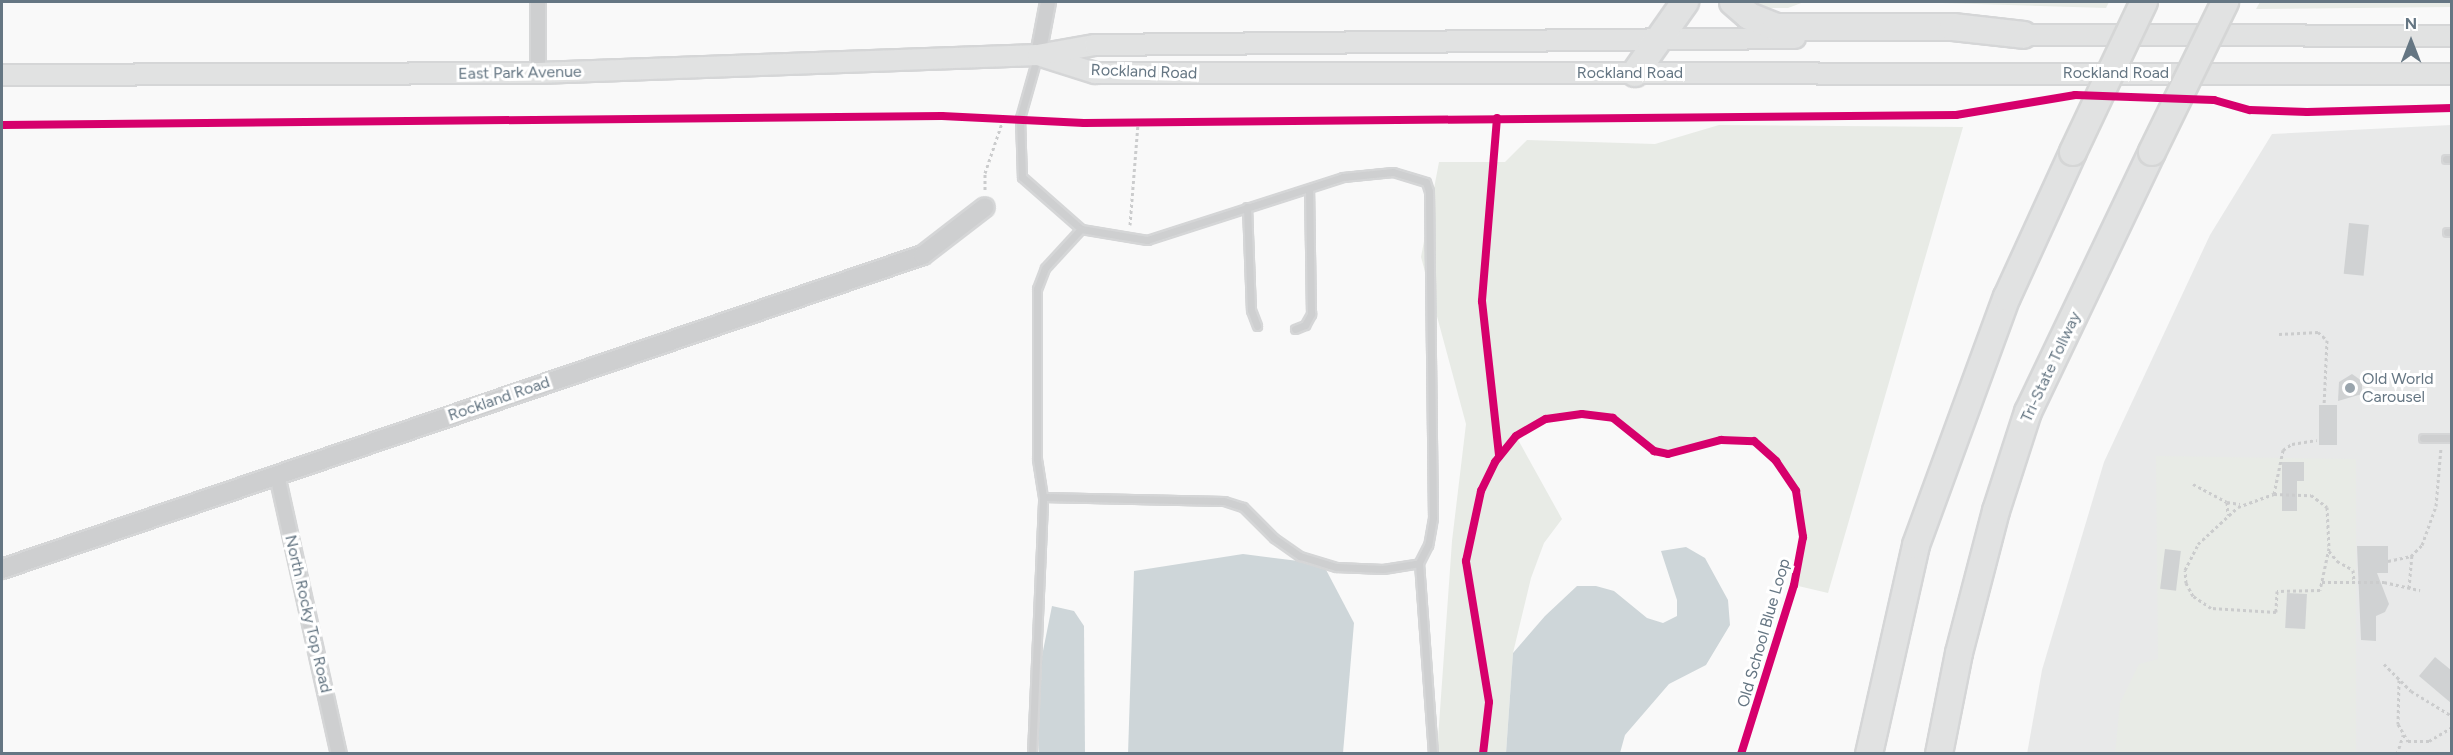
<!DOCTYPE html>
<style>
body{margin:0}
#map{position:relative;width:2453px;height:755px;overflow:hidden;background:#f9f9f9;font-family:Figtree,sans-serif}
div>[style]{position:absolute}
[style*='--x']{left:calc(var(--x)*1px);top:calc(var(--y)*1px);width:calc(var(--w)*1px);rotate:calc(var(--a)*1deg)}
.built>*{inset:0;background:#e8e9e9}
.green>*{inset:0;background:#e8ebe6}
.water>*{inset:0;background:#ced6d9}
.building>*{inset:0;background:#d0d2d3;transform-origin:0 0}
.path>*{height:3px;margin-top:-1.5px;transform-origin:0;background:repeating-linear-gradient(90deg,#cbcccd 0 3px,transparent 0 6px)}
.roads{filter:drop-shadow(2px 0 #d5d6d7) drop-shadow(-2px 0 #d5d6d7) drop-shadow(0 2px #d5d6d7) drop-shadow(0 -2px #d5d6d7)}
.service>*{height:7px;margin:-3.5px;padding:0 3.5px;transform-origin:3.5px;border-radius:3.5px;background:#cecfd0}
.minor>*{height:14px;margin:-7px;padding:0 7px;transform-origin:7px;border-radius:7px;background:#cecfd0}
.tertiary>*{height:18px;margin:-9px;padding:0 9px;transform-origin:9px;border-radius:9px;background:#cecfd0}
.secondary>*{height:20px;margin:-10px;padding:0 10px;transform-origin:10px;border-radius:10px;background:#e1e2e2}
.motorway>*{height:26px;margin:-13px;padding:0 13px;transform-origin:13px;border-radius:13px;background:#e1e2e2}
.bridges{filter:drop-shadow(2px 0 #d5d6d6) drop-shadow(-2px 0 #d5d6d6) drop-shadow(0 2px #d5d6d6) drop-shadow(0 -2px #d5d6d6)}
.motorway-bridge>*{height:26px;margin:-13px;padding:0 13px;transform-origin:13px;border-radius:13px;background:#e1e2e2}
.cycleway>*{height:8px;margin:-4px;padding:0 4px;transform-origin:4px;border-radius:4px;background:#d6006c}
.dots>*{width:16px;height:16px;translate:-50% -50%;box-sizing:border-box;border:3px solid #fff;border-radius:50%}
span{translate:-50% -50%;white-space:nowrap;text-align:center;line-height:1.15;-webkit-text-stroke:6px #fff;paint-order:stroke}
.street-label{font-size:16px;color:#657683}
.poi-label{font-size:16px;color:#657683}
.left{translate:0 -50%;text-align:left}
.frame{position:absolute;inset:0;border:3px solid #657683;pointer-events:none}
.north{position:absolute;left:2381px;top:12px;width:60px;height:60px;-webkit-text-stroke:4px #fff;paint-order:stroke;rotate:0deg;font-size:16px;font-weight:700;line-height:24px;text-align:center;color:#657683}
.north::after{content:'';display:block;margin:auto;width:21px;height:27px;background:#657683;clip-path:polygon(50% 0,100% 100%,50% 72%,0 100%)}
</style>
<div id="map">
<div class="built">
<i style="clip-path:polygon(2451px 125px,2451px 753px,2027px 754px,2042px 670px,2104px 462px,2210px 235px,2272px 134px)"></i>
</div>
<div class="green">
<i style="clip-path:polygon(1753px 2px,1804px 2px,1788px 8px,1767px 8px)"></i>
<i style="clip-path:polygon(1908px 2px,2109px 2px,2106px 8px)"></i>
<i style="clip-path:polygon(2260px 2px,2451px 2px,2452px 7px,2256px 9px)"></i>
<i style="clip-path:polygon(1719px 125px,1963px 127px,1828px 593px,1794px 585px,1803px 537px,1796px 491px,1777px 461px,1754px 441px,1721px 440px,1668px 454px,1654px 451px,1613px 418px,1582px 414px,1546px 419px,1516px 436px,1562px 519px,1544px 543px,1531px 578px,1513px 653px,1506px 753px,1437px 753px,1452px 541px,1466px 424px,1421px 257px,1439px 162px,1505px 162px,1527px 140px,1655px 144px)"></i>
<i style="clip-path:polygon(2156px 456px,2356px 459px,2356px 753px,2115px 754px,2120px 703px,2139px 664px,2158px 659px)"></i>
</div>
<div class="water">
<i style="clip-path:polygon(1686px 547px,1705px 558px,1728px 600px,1730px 625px,1706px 665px,1669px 684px,1625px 735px,1620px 753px,1506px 753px,1513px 653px,1545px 616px,1577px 586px,1596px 586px,1614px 591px,1647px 618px,1663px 623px,1677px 616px,1677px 600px,1661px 551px)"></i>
<i style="clip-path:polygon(1243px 554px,1323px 564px,1354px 623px,1343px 753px,1128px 754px,1134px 571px)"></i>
<i style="clip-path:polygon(1052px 606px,1074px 611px,1084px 626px,1085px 753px,1039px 754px,1038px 676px)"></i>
</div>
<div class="building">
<i style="left:2349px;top:223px;width:20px;height:51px;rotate:6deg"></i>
<i style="clip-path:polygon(2352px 374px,2362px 381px,2362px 394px,2338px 401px,2339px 382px)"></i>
<i style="left:2319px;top:405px;width:18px;height:40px"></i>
<i style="clip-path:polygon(2282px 462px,2304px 462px,2304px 481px,2297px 481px,2297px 511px,2282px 511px)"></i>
<i style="clip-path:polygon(2357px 546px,2388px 546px,2388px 573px,2377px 573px,2389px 604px,2385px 612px,2376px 616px,2376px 641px,2361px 640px)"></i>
<i style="left:2165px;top:549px;width:16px;height:40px;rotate:7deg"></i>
<i style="left:2287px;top:593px;width:20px;height:35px;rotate:3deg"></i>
<i style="clip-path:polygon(2435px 657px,2451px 670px,2451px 703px,2419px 676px)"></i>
</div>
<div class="path">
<i style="--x:985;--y:190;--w:17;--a:-90"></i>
<i style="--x:985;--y:173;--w:59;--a:-71.3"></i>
<i style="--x:1130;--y:225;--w:102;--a:-85.5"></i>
<i style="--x:2279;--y:334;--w:39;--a:-3"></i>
<i style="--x:2318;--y:332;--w:12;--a:42"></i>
<i style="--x:2327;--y:340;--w:65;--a:92.6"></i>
<i style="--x:2193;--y:484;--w:38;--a:28"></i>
<i style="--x:2227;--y:502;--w:13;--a:86"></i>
<i style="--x:2274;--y:494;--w:37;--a:2"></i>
<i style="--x:2311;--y:495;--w:20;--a:37"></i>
<i style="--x:2327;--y:507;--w:41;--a:87.2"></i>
<i style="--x:2329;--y:548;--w:43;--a:102.1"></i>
<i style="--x:2320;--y:590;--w:43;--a:178.7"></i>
<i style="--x:2277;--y:591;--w:21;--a:93"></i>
<i style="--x:2276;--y:612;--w:65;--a:-176.5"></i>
<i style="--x:2211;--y:608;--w:22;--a:-146"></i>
<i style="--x:2193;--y:596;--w:15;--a:-118"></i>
<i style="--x:2186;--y:583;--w:13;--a:-94"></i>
<i style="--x:2185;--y:570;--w:29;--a:-63"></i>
<i style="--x:2198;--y:544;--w:54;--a:-42.8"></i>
<i style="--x:2238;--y:507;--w:38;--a:-20"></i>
<i style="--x:2274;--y:494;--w:45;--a:-78.4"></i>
<i style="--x:2283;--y:450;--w:11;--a:-34"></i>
<i style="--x:2292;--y:444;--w:25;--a:-9"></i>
<i style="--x:2227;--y:502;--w:13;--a:9"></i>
<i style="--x:2329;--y:551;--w:13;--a:51"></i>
<i style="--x:2337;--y:561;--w:18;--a:29"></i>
<i style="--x:2353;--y:570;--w:12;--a:85"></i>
<i style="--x:2388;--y:561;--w:24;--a:-12"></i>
<i style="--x:2411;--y:556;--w:16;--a:-45"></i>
<i style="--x:2422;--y:545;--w:41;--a:-70.3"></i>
<i style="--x:2436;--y:506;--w:58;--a:-85.1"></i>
<i style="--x:2322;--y:582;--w:62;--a:0"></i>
<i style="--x:2384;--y:582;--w:37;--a:13"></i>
<i style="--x:2409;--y:588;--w:33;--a:-85"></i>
<i style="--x:2384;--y:664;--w:38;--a:45"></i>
<i style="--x:2411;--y:691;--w:48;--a:31.4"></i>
<i style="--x:2399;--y:680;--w:44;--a:91.3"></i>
<i style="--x:2398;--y:724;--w:20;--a:60"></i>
<i style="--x:2408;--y:741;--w:21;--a:0"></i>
<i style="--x:2429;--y:741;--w:27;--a:-31"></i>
<i style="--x:2397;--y:754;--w:20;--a:-72"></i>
</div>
<div class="roads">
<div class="service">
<i style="--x:1037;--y:58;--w:62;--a:105.8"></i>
<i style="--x:1020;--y:118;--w:59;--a:88.1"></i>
<i style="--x:1022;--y:177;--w:79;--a:41.4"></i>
<i style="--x:1081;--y:229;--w:67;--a:9.5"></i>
<i style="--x:1147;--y:240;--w:206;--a:-17.8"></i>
<i style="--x:1343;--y:177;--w:50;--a:-5.7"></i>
<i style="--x:1393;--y:172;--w:34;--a:17"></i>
<i style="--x:1426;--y:182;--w:9;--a:72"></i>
<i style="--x:1429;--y:191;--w:327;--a:89.3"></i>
<i style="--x:1433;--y:518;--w:27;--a:100"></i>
<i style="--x:1428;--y:545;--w:20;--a:117"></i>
<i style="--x:1419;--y:563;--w:192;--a:85.8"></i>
<i style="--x:2446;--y:159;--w:6;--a:0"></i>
<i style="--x:1247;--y:207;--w:103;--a:87.8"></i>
<i style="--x:1251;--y:310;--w:17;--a:69"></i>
<i style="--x:2447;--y:232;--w:5;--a:0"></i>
<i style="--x:1295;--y:329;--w:11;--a:-22"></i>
<i style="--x:1305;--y:325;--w:13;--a:-61"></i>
<i style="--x:1311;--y:314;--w:125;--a:-90.9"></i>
<i style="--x:2423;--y:438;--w:29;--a:0"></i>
<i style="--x:1043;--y:497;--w:181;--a:1.3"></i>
<i style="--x:1224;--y:501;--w:20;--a:18"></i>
<i style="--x:1243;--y:507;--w:44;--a:45"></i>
<i style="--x:1274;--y:538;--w:32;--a:35"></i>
<i style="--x:1300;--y:556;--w:38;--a:17"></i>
<i style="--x:1336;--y:567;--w:47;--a:2.4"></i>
<i style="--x:1383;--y:569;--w:36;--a:-9"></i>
<i style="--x:1032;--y:754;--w:257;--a:-87.5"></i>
<i style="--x:1043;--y:497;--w:39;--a:-99"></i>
<i style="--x:1037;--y:458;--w:169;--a:-90"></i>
<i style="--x:1037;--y:289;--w:22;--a:-69"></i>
<i style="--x:1045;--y:268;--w:53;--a:-47.3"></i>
</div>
<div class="minor">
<i style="--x:1038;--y:55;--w:54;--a:-79.3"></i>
<i style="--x:538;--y:73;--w:71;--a:-90"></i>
<i style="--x:277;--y:475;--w:286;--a:77.5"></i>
</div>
<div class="tertiary">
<i style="--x:2;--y:569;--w:973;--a:-18.83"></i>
<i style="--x:923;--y:255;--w:78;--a:-37.7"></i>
</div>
<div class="secondary">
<i style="--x:2010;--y:35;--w:442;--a:0.1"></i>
<i style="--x:1041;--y:56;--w:57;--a:17.5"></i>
<i style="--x:1095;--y:73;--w:1357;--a:0.04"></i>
<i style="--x:2;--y:75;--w:536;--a:-0.21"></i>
<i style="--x:538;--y:73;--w:500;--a:-2.06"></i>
<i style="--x:1038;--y:55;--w:58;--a:-10"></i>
<i style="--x:1095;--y:45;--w:700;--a:-0.57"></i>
</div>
<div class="motorway">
<i style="--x:1733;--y:2;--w:21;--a:41"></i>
<i style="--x:1749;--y:16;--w:29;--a:22"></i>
<i style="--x:1776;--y:27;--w:177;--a:0"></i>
<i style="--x:1953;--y:27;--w:71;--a:6.4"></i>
<i style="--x:1635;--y:73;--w:87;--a:-54.8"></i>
<i style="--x:1869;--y:754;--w:214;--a:-77.3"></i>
<i style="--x:1916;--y:545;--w:264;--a:-69.9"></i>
<i style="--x:2007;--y:297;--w:159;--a:-65.5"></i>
<i style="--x:1939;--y:754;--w:103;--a:-78.8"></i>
<i style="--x:1959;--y:653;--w:147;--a:-75.4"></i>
<i style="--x:1996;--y:511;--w:104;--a:-72.1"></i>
<i style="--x:2028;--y:412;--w:288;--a:-64.5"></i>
</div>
</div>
<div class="bridges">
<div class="motorway-bridge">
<i style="--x:2073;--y:152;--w:166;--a:-64.7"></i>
<i style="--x:2152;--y:152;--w:167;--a:-64"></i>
</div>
</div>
<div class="cycleway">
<i style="--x:1497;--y:118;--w:184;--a:94.7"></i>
<i style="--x:1482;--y:301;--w:156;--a:83.7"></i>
<i style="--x:2;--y:125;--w:940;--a:-0.55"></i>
<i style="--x:942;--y:116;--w:142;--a:2.8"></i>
<i style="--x:1084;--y:123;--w:872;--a:-0.53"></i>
<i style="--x:1956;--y:115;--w:121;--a:-9.5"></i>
<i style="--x:2075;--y:95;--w:139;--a:2.1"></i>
<i style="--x:2214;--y:100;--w:37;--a:16"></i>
<i style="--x:2250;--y:110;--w:57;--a:2"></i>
<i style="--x:2307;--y:112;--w:145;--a:-1.6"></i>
<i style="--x:1483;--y:754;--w:52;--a:-83.4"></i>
<i style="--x:1489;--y:702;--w:143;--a:-99.3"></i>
<i style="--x:1466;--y:561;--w:72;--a:-77.9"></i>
<i style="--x:1481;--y:491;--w:32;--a:-64"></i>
<i style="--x:1495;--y:462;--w:33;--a:-51"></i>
<i style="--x:1516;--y:436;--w:34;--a:-30"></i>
<i style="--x:1546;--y:419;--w:36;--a:-8"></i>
<i style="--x:1582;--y:414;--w:31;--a:7"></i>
<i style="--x:1613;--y:418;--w:53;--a:38.8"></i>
<i style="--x:1654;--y:451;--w:14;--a:12"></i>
<i style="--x:1668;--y:454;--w:55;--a:-14.8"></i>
<i style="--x:1721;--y:440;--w:33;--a:2"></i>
<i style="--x:1754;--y:441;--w:30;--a:42"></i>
<i style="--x:1776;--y:461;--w:36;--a:56"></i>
<i style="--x:1796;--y:491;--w:47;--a:81.3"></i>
<i style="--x:1803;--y:537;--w:49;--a:100.6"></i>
<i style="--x:1794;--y:585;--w:177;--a:107.4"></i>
</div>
<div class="dots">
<i style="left:2350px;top:388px;background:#99a4ac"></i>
</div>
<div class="street-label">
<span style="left:1144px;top:72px;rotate:2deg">Rockland Road</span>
<span style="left:520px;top:73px;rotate:-1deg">East Park Avenue</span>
<span style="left:1630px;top:73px">Rockland Road</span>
<span style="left:2116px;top:73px">Rockland Road</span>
<span style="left:2051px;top:367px;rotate:-65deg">Tri-State Tollway</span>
<span style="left:499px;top:399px;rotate:-19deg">Rockland Road</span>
<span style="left:308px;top:614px;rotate:77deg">North Rocky Top Road</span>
<span style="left:1764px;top:633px;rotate:-74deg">Old School Blue Loop</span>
</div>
<div class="poi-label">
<span class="left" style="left:2362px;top:388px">Old World<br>Carousel</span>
</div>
<div class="frame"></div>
<div class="north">N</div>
</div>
